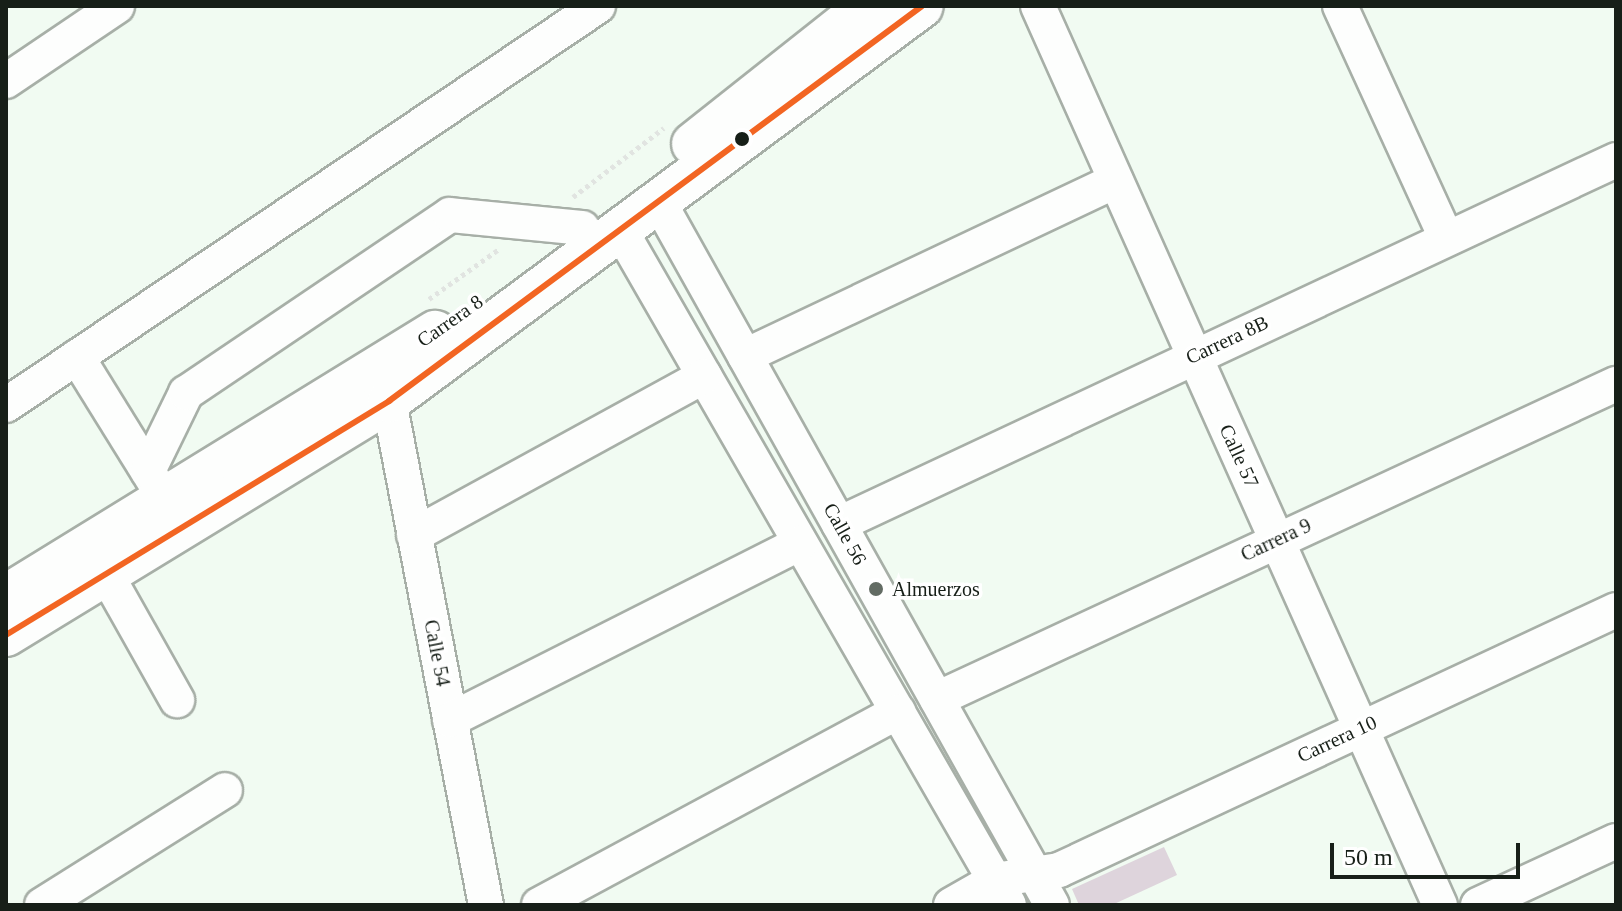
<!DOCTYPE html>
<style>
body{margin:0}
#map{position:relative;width:1622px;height:911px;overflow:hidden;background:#f1fbf2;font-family:Georgia,serif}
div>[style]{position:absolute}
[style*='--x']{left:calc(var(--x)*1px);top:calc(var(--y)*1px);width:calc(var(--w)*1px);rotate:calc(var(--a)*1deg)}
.building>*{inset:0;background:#ded4dc}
.path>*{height:5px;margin-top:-2.5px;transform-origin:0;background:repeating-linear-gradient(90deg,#e1e4e1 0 4px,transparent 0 8px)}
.roads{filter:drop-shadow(2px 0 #a7afa7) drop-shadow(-2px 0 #a7afa7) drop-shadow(0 2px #a7afa7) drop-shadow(0 -2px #a7afa7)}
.minor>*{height:34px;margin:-17px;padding:0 17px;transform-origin:17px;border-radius:17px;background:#fdfefd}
.major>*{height:42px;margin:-21px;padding:0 21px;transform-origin:21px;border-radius:21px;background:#fdfefd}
.bus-1>*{height:6px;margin:-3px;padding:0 3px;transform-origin:3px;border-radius:3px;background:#f26522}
.dots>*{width:22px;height:22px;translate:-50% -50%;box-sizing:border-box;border:4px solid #fff;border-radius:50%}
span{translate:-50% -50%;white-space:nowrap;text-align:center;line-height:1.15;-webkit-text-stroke:7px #fff;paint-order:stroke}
.street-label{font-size:20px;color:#171f18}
.poi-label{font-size:20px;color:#171f18}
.left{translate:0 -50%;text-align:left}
.frame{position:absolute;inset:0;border:8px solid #171f18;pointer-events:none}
.scale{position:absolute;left:1330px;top:843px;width:190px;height:36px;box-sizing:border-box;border:4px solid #171f18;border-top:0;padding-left:10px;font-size:24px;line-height:28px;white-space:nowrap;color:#171f18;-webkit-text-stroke:6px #fff;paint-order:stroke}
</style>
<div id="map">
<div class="building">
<i style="clip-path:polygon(1164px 847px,1177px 875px,1112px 905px,1079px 905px,1072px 889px)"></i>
</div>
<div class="path">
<i style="--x:573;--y:197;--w:114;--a:-37.2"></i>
<i style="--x:429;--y:299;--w:86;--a:-35.5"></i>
</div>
<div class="roads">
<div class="minor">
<i style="--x:1038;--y:6;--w:985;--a:65.91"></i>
<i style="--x:1340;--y:6;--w:255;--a:65.4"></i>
<i style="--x:6;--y:81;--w:134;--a:-34"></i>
<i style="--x:660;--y:204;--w:803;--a:60.79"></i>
<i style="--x:622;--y:233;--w:775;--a:60.06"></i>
<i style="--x:745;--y:356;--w:410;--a:-25.3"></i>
<i style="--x:77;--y:357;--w:152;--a:58.2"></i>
<i style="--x:389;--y:401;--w:513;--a:79.11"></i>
<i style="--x:6;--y:405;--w:714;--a:-33.98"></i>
<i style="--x:148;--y:471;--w:87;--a:-64"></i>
<i style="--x:186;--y:393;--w:318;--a:-34"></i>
<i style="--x:450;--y:215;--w:133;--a:5.6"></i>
<i style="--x:839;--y:524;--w:858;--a:-25.1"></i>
<i style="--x:414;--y:535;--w:331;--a:-28.7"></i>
<i style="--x:106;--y:574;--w:145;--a:60.6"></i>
<i style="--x:937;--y:699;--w:749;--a:-24.89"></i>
<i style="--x:450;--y:720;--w:392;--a:-26.8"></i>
<i style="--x:42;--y:905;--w:216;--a:-32.1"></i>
<i style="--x:539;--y:905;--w:408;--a:-28.3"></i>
<i style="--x:951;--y:905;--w:51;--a:-29.6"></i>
<i style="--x:995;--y:880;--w:65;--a:-8.9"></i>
<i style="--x:1059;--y:870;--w:615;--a:-25.02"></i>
<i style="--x:1478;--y:905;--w:152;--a:-24.9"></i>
</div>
<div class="major">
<i style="--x:693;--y:144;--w:222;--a:-38.4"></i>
<i style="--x:6;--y:596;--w:504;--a:-31.61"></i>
<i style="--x:6;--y:635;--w:449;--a:-31.4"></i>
<i style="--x:389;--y:401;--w:663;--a:-36.54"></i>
</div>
</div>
<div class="bus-1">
<i style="--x:6;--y:635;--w:449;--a:-31.4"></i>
<i style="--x:389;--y:401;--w:663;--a:-36.54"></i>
</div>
<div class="dots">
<i style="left:742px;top:139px;background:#171f18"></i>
<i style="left:876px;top:589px;background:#636c64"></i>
</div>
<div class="street-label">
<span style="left:450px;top:321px;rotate:-35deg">Carrera 8</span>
<span style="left:1227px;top:340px;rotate:-25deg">Carrera 8B</span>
<span style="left:1239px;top:456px;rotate:65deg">Calle 57</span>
<span style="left:845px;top:534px;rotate:61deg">Calle 56</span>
<span style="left:1276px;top:540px;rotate:-25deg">Carrera 9</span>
<span style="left:437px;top:653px;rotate:79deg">Calle 54</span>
<span style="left:1337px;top:739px;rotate:-25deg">Carrera 10</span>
</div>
<div class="poi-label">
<span class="left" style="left:892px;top:589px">Almuerzos</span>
</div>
<div class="frame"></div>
<div class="scale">50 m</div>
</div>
